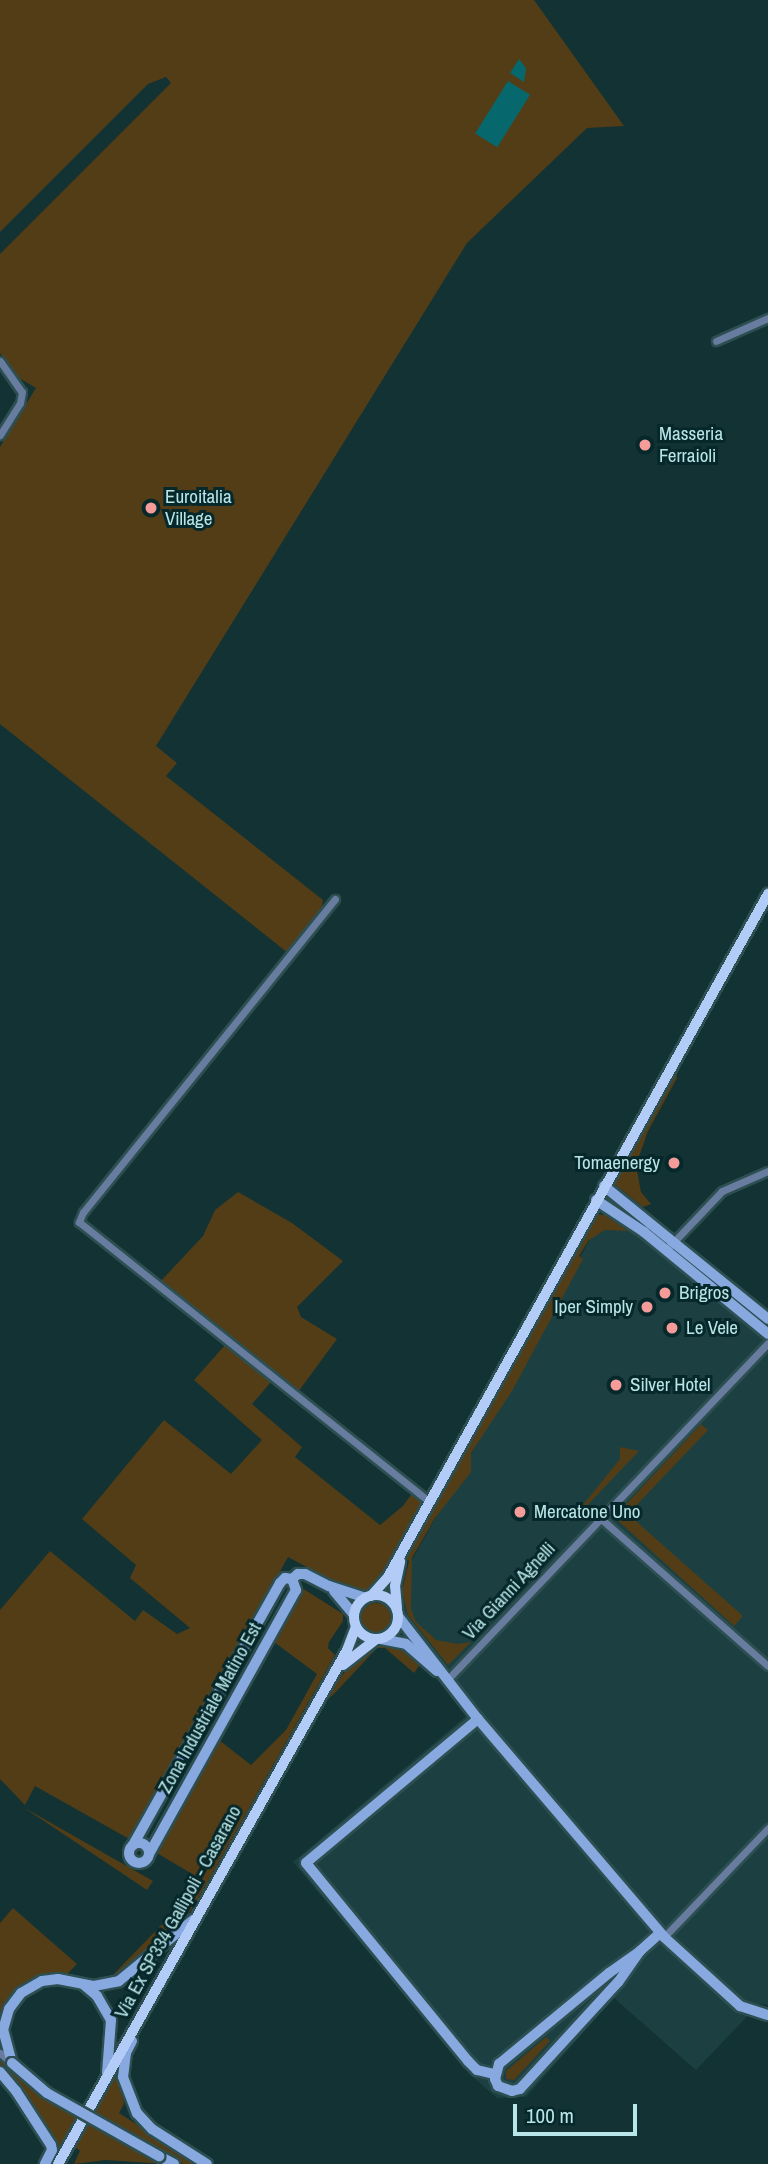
<!DOCTYPE html>
<style>
body{margin:0}
#map{position:relative;width:768px;height:2164px;overflow:hidden;background:#123234;font-family:"Archivo Narrow",sans-serif}
div>[style]{position:absolute}
[style*='--x']{left:calc(var(--x)*1px);top:calc(var(--y)*1px);width:calc(var(--w)*1px);rotate:calc(var(--a)*1deg)}
.built>*{inset:0;background:#1c4042}
.green>*{inset:0;background:#523d16}
.round{border-radius:50%}
.water>*{inset:0;background:#06686d;transform-origin:0 0}
.roads{filter:drop-shadow(2px 0 #2d4f51) drop-shadow(-2px 0 #2d4f51) drop-shadow(0 2px #2d4f51) drop-shadow(0 -2px #2d4f51)}
.street>*{height:7px;margin:-3.5px;padding:0 3.5px;transform-origin:3.5px;border-radius:3.5px;background:#677c9f}
.secondary>*{height:10px;margin:-5px;padding:0 5px;transform-origin:5px;border-radius:5px;background:#88a9e0}
.secondary>.ring{margin:-5px;padding:0;box-sizing:content-box;background:none;border:10px solid #88a9e0;border-radius:50%}
.primary>*{height:10px;margin:-5px;padding:0 5px;transform-origin:5px;border-radius:5px;background:#b2ccf7}
.primary>.ring{margin:-5px;padding:0;box-sizing:content-box;background:none;border:10px solid #b2ccf7;border-radius:50%}
.bridges{filter:drop-shadow(2px 0 #2d4f51) drop-shadow(-2px 0 #2d4f51) drop-shadow(0 2px #2d4f51) drop-shadow(0 -2px #2d4f51)}
.secondary-bridge>*{height:10px;margin:-5px;padding:0 5px;transform-origin:5px;border-radius:5px;background:#88a9e0}
.dots>*{width:19px;height:19px;translate:-50% -50%;box-sizing:border-box;border:4px solid #07282a;border-radius:50%}
span{translate:-50% -50%;white-space:nowrap;text-align:center;line-height:1.15;-webkit-text-stroke:6px #07282a;paint-order:stroke}
.poi-label{font-size:19px;color:#b8e5e8}
.left{translate:0 -50%;text-align:left}
.right{translate:-100% -50%;text-align:right}
.street-label{font-size:19px;color:#b8e5e8}
.scale{position:absolute;left:513px;top:2104px;width:124px;height:32px;box-sizing:border-box;border:4px solid #b8e5e8;border-top:0;padding-left:9px;font-size:21px;line-height:24px;white-space:nowrap;color:#b8e5e8;-webkit-text-stroke:5px #07282a;paint-order:stroke}
</style>
<div id="map">
<div class="built">
<i style="clip-path:polygon(618px 1189px,768px 1312px,768px 2005px,759px 2004px,696px 2070px,614px 1998px,526px 2097px,497px 2098px,474px 2078px,293px 1862px,477px 1707px,410px 1625px,402px 1604px,406px 1571px)"></i>
</div>
<div class="green">
<i style="clip-path:polygon(0 0,534px 0,624px 126px,587px 128px,467px 243px,156px 746px,177px 763px,166px 776px,323px 900px,321px 912px,288px 953px,0 724px,0 447px,36px 388px,14px 375px,0 353px,0 254px,171px 83px,166px 77px,148px 84px,0 232px)"></i>
<i style="clip-path:polygon(676px 1069px,677px 1078px,648px 1131px,636px 1165px,641px 1192px,651px 1204px,643px 1207px,613px 1183px)"></i>
<i style="clip-path:polygon(238px 1192px,292px 1223px,343px 1261px,297px 1307px,301px 1317px,337px 1339px,298px 1392px,159px 1283px,203px 1236px,215px 1210px)"></i>
<i style="clip-path:polygon(596px 1214px,605px 1215px,628px 1231px,605px 1230px,589px 1240px,579px 1256px,583px 1259px,512px 1391px,471px 1453px,471px 1472px,435px 1518px,412px 1558px,411px 1609px,416px 1622px,436px 1640px,458px 1644px,471px 1642px,448px 1665px,408px 1615px,402px 1591px,409px 1561px,406px 1559px,430px 1510px)"></i>
<i style="clip-path:polygon(226px 1344px,282px 1389px,271px 1382px,252px 1404px,302px 1447px,295px 1457px,380px 1525px,403px 1506px,413px 1492px,422px 1501px,374px 1591px,362px 1593px,349px 1590px,288px 1557px,131px 1840px,35px 1786px,25px 1805px,0 1779px,0 1610px,50px 1551px,135px 1621px,143px 1610px,177px 1634px,190px 1628px,130px 1578px,136px 1565px,82px 1519px,164px 1420px,231px 1474px,262px 1440px,194px 1380px)"></i>
<i style="clip-path:polygon(701px 1424px,708px 1430px,628px 1514px,743px 1616px,734px 1626px,614px 1517px)"></i>
<i style="clip-path:polygon(620px 1447px,639px 1451px,579px 1514px,578px 1511px,620px 1459px)"></i>
<i style="clip-path:polygon(302px 1588px,343px 1614px,343px 1621px,329px 1642px,328px 1648px,335px 1655px,194px 1906px,179px 1926px,122px 1976px,109px 1979px,202px 1883px,189px 1872px,155px 1852px,219px 1740px,251px 1765px,286px 1730px,317px 1674px,274px 1642px)"></i>
<i class="round" style="left:361px;top:1603px;width:30px;height:30px"></i>
<i style="clip-path:polygon(387px 1643px,400px 1645px,412px 1654px,421px 1663px,414px 1673px,385px 1648px,377px 1648px,334px 1694px,328px 1699px,326px 1697px,357px 1656px,371px 1646px)"></i>
<i style="clip-path:polygon(23px 1807px,153px 1881px,147px 1890px)"></i>
<i style="clip-path:polygon(13px 1908px,77px 1964px,65px 1976px,23px 1987px,7px 2002px,0 2020px,0 1923px)"></i>
<i style="clip-path:polygon(546px 2037px,550px 2041px,514px 2080px,506px 2079px,506px 2071px)"></i>
<i style="clip-path:polygon(0 2058px,33px 2089px,77px 2116px,58px 2151px,34px 2112px,0 2068px)"></i>
<i style="clip-path:polygon(120px 2062px,124px 2104px,119px 2113px,199px 2164px,183px 2164px,92px 2114px)"></i>
<i style="clip-path:polygon(87px 2122px,166px 2164px,106px 2160px,74px 2164px,80px 2151px,74px 2146px)"></i>
</div>
<div class="water">
<i style="clip-path:polygon(519px 59px,526px 68px,524px 82px,510px 73px)"></i>
<i style="left:508px;top:81px;width:26px;height:62px;rotate:32deg"></i>
</div>
<div class="roads">
<div class="street">
<i style="--x:716;--y:341;--w:57;--a:-23.9"></i>
<i style="--x:0;--y:361;--w:38;--a:55"></i>
<i style="--x:22;--y:392;--w:11;--a:100"></i>
<i style="--x:20;--y:403;--w:38;--a:122"></i>
<i style="--x:335;--y:899;--w:402;--a:128.8"></i>
<i style="--x:83;--y:1212;--w:11;--a:112"></i>
<i style="--x:79;--y:1222;--w:447;--a:38.6"></i>
<i style="--x:666;--y:1250;--w:81;--a:-46.5"></i>
<i style="--x:722;--y:1191;--w:50;--a:-23.5"></i>
<i style="--x:599;--y:1517;--w:225;--a:41.4"></i>
<i style="--x:447;--y:1680;--w:465;--a:-46.4"></i>
<i style="--x:664;--y:1937;--w:151;--a:-46.3"></i>
<i style="--x:0;--y:2053;--w:16;--a:40"></i>
</div>
<div class="secondary">
<i style="--x:604;--y:1186;--w:211;--a:39"></i>
<i style="--x:596;--y:1200;--w:58;--a:33.7"></i>
<i style="--x:644;--y:1232;--w:161;--a:39.4"></i>
<i style="--x:292;--y:1579;--w:8;--a:-40"></i>
<i style="--x:298;--y:1574;--w:7;--a:0"></i>
<i style="--x:305;--y:1574;--w:27;--a:27"></i>
<i style="--x:329;--y:1586;--w:38;--a:18"></i>
<i style="--x:334;--y:1591;--w:31;--a:50"></i>
<i style="--x:398;--y:1616;--w:130;--a:52.2"></i>
<i style="--x:478;--y:1719;--w:287;--a:49.5"></i>
<i style="--x:664;--y:1937;--w:103;--a:42.2"></i>
<i style="--x:740;--y:2006;--w:29;--a:18"></i>
<i style="--x:381;--y:1639;--w:25;--a:11"></i>
<i style="--x:406;--y:1644;--w:41;--a:41.1"></i>
<i style="--x:478;--y:1719;--w:224;--a:140.1"></i>
<i style="--x:306;--y:1863;--w:256;--a:50.7"></i>
<i style="--x:468;--y:2061;--w:13;--a:45"></i>
<i style="--x:477;--y:2070;--w:18;--a:13"></i>
<i class="ring" style="left:129px;top:1843px;width:10px;height:10px"></i>
<i style="--x:133;--y:1845;--w:300;--a:-60.7"></i>
<i style="--x:280;--y:1583;--w:7;--a:-45"></i>
<i style="--x:285;--y:1578;--w:7;--a:8"></i>
<i style="--x:292;--y:1579;--w:12;--a:70"></i>
<i style="--x:296;--y:1590;--w:302;--a:119.1"></i>
<i style="--x:640;--y:1951;--w:38;--a:125"></i>
<i style="--x:618;--y:1982;--w:145;--a:132.5"></i>
<i style="--x:520;--y:2089;--w:8;--a:166"></i>
<i style="--x:512;--y:2091;--w:15;--a:-160"></i>
<i style="--x:498;--y:2086;--w:8;--a:-113"></i>
<i style="--x:495;--y:2079;--w:16;--a:-75"></i>
<i style="--x:499;--y:2064;--w:143;--a:-39.6"></i>
<i style="--x:609;--y:1973;--w:38;--a:-35"></i>
<i style="--x:640;--y:1951;--w:27;--a:-42"></i>
<i style="--x:84;--y:1985;--w:17;--a:40"></i>
<i style="--x:97;--y:1996;--w:28;--a:60"></i>
<i style="--x:111;--y:2020;--w:53;--a:94.3"></i>
<i style="--x:132;--y:2041;--w:13;--a:117"></i>
<i style="--x:126;--y:2053;--w:24;--a:97"></i>
<i style="--x:123;--y:2077;--w:39;--a:69"></i>
<i style="--x:137;--y:2113;--w:22;--a:47"></i>
<i style="--x:152;--y:2129;--w:65;--a:32.5"></i>
<i style="--x:12;--y:2063;--w:34;--a:-105"></i>
<i style="--x:3;--y:2030;--w:22;--a:-74"></i>
<i style="--x:9;--y:2009;--w:20;--a:-53"></i>
<i style="--x:21;--y:1993;--w:24;--a:-30"></i>
<i style="--x:42;--y:1981;--w:16;--a:-7"></i>
<i style="--x:58;--y:1979;--w:37;--a:11"></i>
<i style="--x:94;--y:1986;--w:25;--a:-11"></i>
<i style="--x:119;--y:1981;--w:96;--a:-39.5"></i>
<i style="--x:0;--y:2072;--w:25;--a:50"></i>
<i style="--x:16;--y:2091;--w:64;--a:57.1"></i>
<i style="--x:51;--y:2145;--w:5;--a:79"></i>
<i style="--x:52;--y:2150;--w:16;--a:117"></i>
<i style="--x:159;--y:2156;--w:17;--a:28"></i>
</div>
<div class="primary">
<i class="ring" style="left:354px;top:1595px;width:34px;height:34px"></i>
<i style="--x:371;--y:1596;--w:25;--a:-48"></i>
<i style="--x:388;--y:1577;--w:782;--a:-60.91"></i>
<i style="--x:397;--y:1608;--w:22;--a:-95"></i>
<i style="--x:395;--y:1586;--w:25;--a:-78"></i>
<i style="--x:343;--y:1665;--w:41;--a:-38"></i>
<i style="--x:58;--y:2164;--w:590;--a:-60.65"></i>
<i style="--x:347;--y:1650;--w:25;--a:-69"></i>
</div>
</div>
<div class="bridges">
<div class="secondary-bridge">
<i style="--x:12;--y:2063;--w:46;--a:40.6"></i>
<i style="--x:47;--y:2093;--w:129;--a:29.4"></i>
</div>
</div>
<div class="dots">
<i style="left:645px;top:445px;background:#f59b9a"></i>
<i style="left:151px;top:508px;background:#f59b9a"></i>
<i style="left:674px;top:1163px;background:#f59b9a"></i>
<i style="left:665px;top:1293px;background:#f59b9a"></i>
<i style="left:647px;top:1307px;background:#f59b9a"></i>
<i style="left:672px;top:1328px;background:#f59b9a"></i>
<i style="left:616px;top:1385px;background:#f59b9a"></i>
<i style="left:520px;top:1512px;background:#f59b9a"></i>
</div>
<div class="poi-label">
<span class="left" style="left:659px;top:445px">Masseria<br>Ferraioli</span>
<span class="left" style="left:165px;top:508px">Euroitalia<br>Village</span>
<span class="right" style="left:660px;top:1163px">Tomaenergy</span>
<span class="left" style="left:679px;top:1293px">Brigros</span>
<span class="right" style="left:633px;top:1307px">Iper Simply</span>
<span class="left" style="left:686px;top:1328px">Le Vele</span>
<span class="left" style="left:630px;top:1385px">Silver Hotel</span>
<span class="left" style="left:534px;top:1512px">Mercatone Uno</span>
</div>
<div class="street-label">
<span style="left:509px;top:1591px;rotate:-47deg">Via Gianni Agnelli</span>
<span style="left:210px;top:1708px;rotate:-61deg">Zona Industriale Matino Est</span>
<span style="left:178px;top:1912px;rotate:-61deg">Via Ex SP334 Gallipoli - Casarano</span>
</div>
<div class="scale">100 m</div>
</div>
